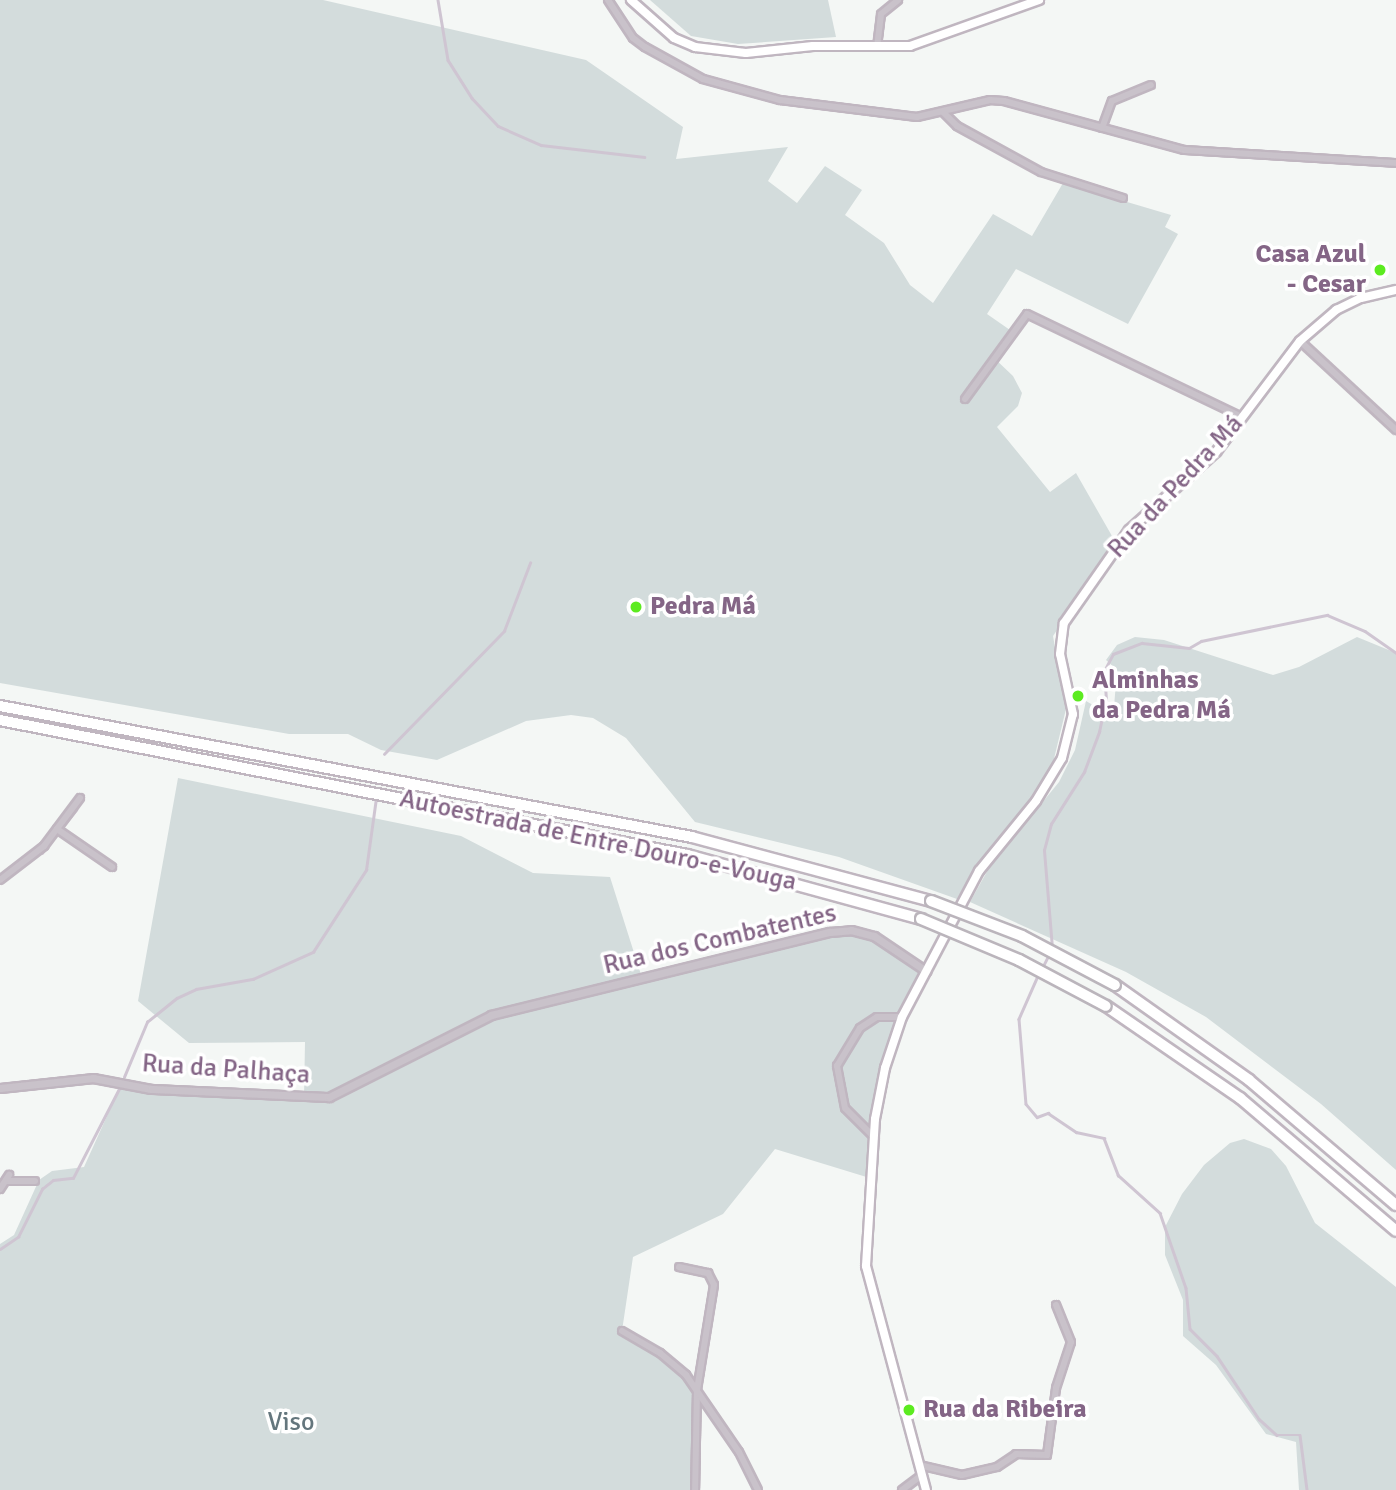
<!DOCTYPE html>
<meta charset="utf-8">
<style>
body{margin:0}
#map{position:relative;width:1396px;height:1490px;overflow:hidden;background:#f4f7f5;font-family:Signika,sans-serif}
div>[style]{position:absolute}
[style*='--x']{left:calc(var(--x)*1px);top:calc(var(--y)*1px);width:calc(var(--w)*1px);rotate:calc(var(--a)*1deg)}
.green>*{inset:0;background:#d3dcdc}
.stream>*{height:2.5px;margin:-1.25px;padding:0 1.25px;transform-origin:1.25px;border-radius:1.25px;background:#cfc5d2}
.roads{filter:drop-shadow(2px 0 #c0b6c0) drop-shadow(-2px 0 #c0b6c0) drop-shadow(0 2px #c0b6c0) drop-shadow(0 -2px #c0b6c0)}
.minor>*{height:6px;margin:-3px;padding:0 3px;transform-origin:3px;border-radius:3px;background:#c9c2ca}
.tertiary>*{height:7px;margin:-3.5px;padding:0 3.5px;transform-origin:3.5px;border-radius:3.5px;background:#c9c2ca}
.secondary>*{height:8px;margin:-4px;padding:0 4px;transform-origin:4px;border-radius:4px;background:#fff}
.motorway>*{height:10px;margin:-5px;padding:0 5px;transform-origin:5px;border-radius:5px;background:#fff}
.bridges{filter:drop-shadow(2px 0 #bbb5bc) drop-shadow(-2px 0 #bbb5bc) drop-shadow(0 2px #bbb5bc) drop-shadow(0 -2px #bbb5bc)}
.motorway-bridge>*{height:10px;margin:-5px;padding:0 5px;transform-origin:5px;border-radius:5px;background:#fff}
.dots>*{width:19px;height:19px;translate:-50% -50%;box-sizing:border-box;border:4px solid #fff;border-radius:50%}
span{translate:-50% -50%;white-space:nowrap;text-align:center;line-height:1.15;-webkit-text-stroke:7px #fff;paint-order:stroke}
.poi-label{font-size:26px;color:#846586;font-weight:700}
.right{translate:-100% -50%;text-align:right}
.left{translate:0 -50%;text-align:left}
.street-label{font-size:26px;color:#846586}
.park-label{font-size:26px;color:#64767d}
</style>
<div id="map">
<div class="green">
<i style="clip-path:polygon(0 0,323px 0,586px 60px,683px 127px,676px 159px,788px 147px,768px 181px,797px 203px,825px 166px,862px 190px,845px 215px,884px 243px,910px 285px,933px 303px,993px 214px,1032px 236px,1063px 183px,1171px 215px,1165px 227px,1178px 234px,1128px 324px,1016px 269px,987px 314px,1010px 330px,993px 357px,1013px 376px,1022px 393px,1018px 406px,997px 427px,1050px 492px,1076px 473px,1116px 543px,1053px 636px,1066px 709px,1053px 763px,1029px 802px,974px 869px,957px 899px,839px 857px,695px 822px,626px 738px,593px 718px,571px 715px,526px 721px,437px 760px,381px 750px,348px 734px,289px 734px,0 683px)"></i>
<i style="clip-path:polygon(650px 0,828px 0,836px 37px,738px 44px,691px 36px)"></i>
<i style="clip-path:polygon(1135px 637px,1164px 640px,1273px 675px,1299px 667px,1357px 637px,1396px 653px,1396px 1170px,1321px 1104px,1206px 1017px,1126px 972px,970px 902px,989px 868px,1059px 782px,1075px 750px,1086px 701px,1105px 712px,1114px 707px,1117px 670px,1106px 660px,1117px 645px)"></i>
<i style="clip-path:polygon(178px 778px,461px 836px,533px 873px,610px 877px,643px 981px,851px 930px,874px 936px,926px 971px,902px 1017px,875px 1119px,873px 1179px,775px 1149px,723px 1214px,633px 1257px,622px 1331px,660px 1353px,697px 1390px,695px 1490px,0 1490px,0 1244px,14px 1235px,39px 1180px,52px 1171px,84px 1167px,121px 1085px,156px 1094px,304px 1098px,305px 1042px,189px 1043px,138px 1001px)"></i>
<i style="clip-path:polygon(1244px 1139px,1271px 1149px,1286px 1166px,1315px 1223px,1396px 1287px,1396px 1490px,1299px 1490px,1296px 1442px,1266px 1434px,1216px 1365px,1183px 1336px,1183px 1300px,1165px 1255px,1165px 1227px,1182px 1194px,1204px 1165px,1230px 1143px)"></i>
</div>
<div class="stream">
<i style="--x:438;--y:0;--w:61;--a:80.5"></i>
<i style="--x:448;--y:60;--w:45;--a:57.7"></i>
<i style="--x:472;--y:98;--w:38;--a:47"></i>
<i style="--x:498;--y:126;--w:47;--a:23.8"></i>
<i style="--x:541;--y:145;--w:104;--a:6.6"></i>
<i style="--x:384;--y:754;--w:172;--a:-45.7"></i>
<i style="--x:504;--y:631;--w:73;--a:-69.1"></i>
<i style="--x:42;--y:853;--w:55;--a:-51.7"></i>
<i style="--x:1052;--y:948;--w:98;--a:-94.7"></i>
<i style="--x:1044;--y:850;--w:27;--a:-75"></i>
<i style="--x:1051;--y:824;--w:62;--a:-57.6"></i>
<i style="--x:1084;--y:772;--w:43;--a:-69.4"></i>
<i style="--x:1099;--y:732;--w:33;--a:-78"></i>
<i style="--x:1106;--y:700;--w:29;--a:-94"></i>
<i style="--x:1104;--y:671;--w:19;--a:-62"></i>
<i style="--x:1113;--y:654;--w:31;--a:-21"></i>
<i style="--x:1142;--y:643;--w:47;--a:6.1"></i>
<i style="--x:1189;--y:648;--w:14;--a:-30"></i>
<i style="--x:1201;--y:641;--w:129;--a:-11.7"></i>
<i style="--x:1327;--y:615;--w:41;--a:22.8"></i>
<i style="--x:1365;--y:631;--w:38;--a:35"></i>
<i style="--x:1041;--y:970;--w:18;--a:-63"></i>
<i style="--x:1038;--y:976;--w:47;--a:113.8"></i>
<i style="--x:1019;--y:1019;--w:85;--a:85.3"></i>
<i style="--x:1026;--y:1104;--w:17;--a:50"></i>
<i style="--x:1037;--y:1117;--w:12;--a:-20"></i>
<i style="--x:1048;--y:1113;--w:34;--a:34"></i>
<i style="--x:1076;--y:1132;--w:29;--a:12"></i>
<i style="--x:1104;--y:1138;--w:40;--a:69"></i>
<i style="--x:1118;--y:1175;--w:57;--a:42.1"></i>
<i style="--x:1160;--y:1213;--w:79;--a:70.9"></i>
<i style="--x:1186;--y:1288;--w:41;--a:84.4"></i>
<i style="--x:1190;--y:1329;--w:38;--a:45"></i>
<i style="--x:1217;--y:1356;--w:76;--a:56.3"></i>
<i style="--x:1259;--y:1419;--w:24;--a:42"></i>
<i style="--x:1277;--y:1435;--w:23;--a:0"></i>
<i style="--x:1300;--y:1435;--w:55;--a:82.7"></i>
<i style="--x:124;--y:1077;--w:60;--a:-67.3"></i>
<i style="--x:147;--y:1022;--w:38;--a:-39"></i>
<i style="--x:177;--y:998;--w:21;--a:-25"></i>
<i style="--x:196;--y:989;--w:58;--a:-10"></i>
<i style="--x:253;--y:979;--w:66;--a:-24.2"></i>
<i style="--x:313;--y:952;--w:98;--a:-57.1"></i>
<i style="--x:366;--y:870;--w:73;--a:-82.1"></i>
<i style="--x:0;--y:1249;--w:22;--a:-34"></i>
<i style="--x:18;--y:1237;--w:54;--a:-63.4"></i>
<i style="--x:42;--y:1189;--w:14;--a:-39"></i>
<i style="--x:53;--y:1180;--w:20;--a:-6"></i>
<i style="--x:73;--y:1178;--w:100;--a:-62.7"></i>
</div>
<div class="roads">
<div class="minor">
<i style="--x:608;--y:0;--w:45;--a:56.7"></i>
<i style="--x:633;--y:38;--w:15;--a:37"></i>
<i style="--x:645;--y:47;--w:66;--a:28.9"></i>
<i style="--x:703;--y:79;--w:80;--a:15.3"></i>
<i style="--x:780;--y:100;--w:138;--a:7.1"></i>
<i style="--x:917;--y:117;--w:75;--a:-13.1"></i>
<i style="--x:990;--y:100;--w:14;--a:4"></i>
<i style="--x:1004;--y:101;--w:187;--a:15.2"></i>
<i style="--x:1184;--y:150;--w:212;--a:3.5"></i>
<i style="--x:877;--y:47;--w:33;--a:-83"></i>
<i style="--x:881;--y:14;--w:22;--a:-39"></i>
<i style="--x:944;--y:113;--w:18;--a:45"></i>
<i style="--x:957;--y:126;--w:96;--a:28.7"></i>
<i style="--x:1041;--y:172;--w:86;--a:17.6"></i>
<i style="--x:1102;--y:128;--w:29;--a:-70"></i>
<i style="--x:1112;--y:101;--w:42;--a:-22.3"></i>
<i style="--x:1300;--y:341;--w:131;--a:42.8"></i>
<i style="--x:965;--y:399;--w:105;--a:-53.9"></i>
<i style="--x:1027;--y:314;--w:238;--a:25.6"></i>
<i style="--x:57;--y:829;--w:67;--a:34.6"></i>
<i style="--x:0;--y:880;--w:56;--a:-37.7"></i>
<i style="--x:44;--y:846;--w:60;--a:-53.1"></i>
<i style="--x:875;--y:1138;--w:42;--a:-135"></i>
<i style="--x:845;--y:1108;--w:43;--a:-100.8"></i>
<i style="--x:837;--y:1066;--w:44;--a:-58.8"></i>
<i style="--x:860;--y:1028;--w:20;--a:-33"></i>
<i style="--x:877;--y:1017;--w:25;--a:0"></i>
<i style="--x:6;--y:1181;--w:29;--a:0"></i>
<i style="--x:0;--y:1189;--w:17;--a:-57"></i>
<i style="--x:679;--y:1267;--w:30;--a:12"></i>
<i style="--x:708;--y:1273;--w:13;--a:63"></i>
<i style="--x:714;--y:1285;--w:106;--a:99.2"></i>
<i style="--x:697;--y:1390;--w:100;--a:91.1"></i>
<i style="--x:622;--y:1331;--w:44;--a:30.1"></i>
<i style="--x:660;--y:1353;--w:34;--a:40"></i>
<i style="--x:686;--y:1375;--w:93;--a:55.5"></i>
<i style="--x:739;--y:1452;--w:42;--a:63.4"></i>
<i style="--x:919;--y:1465;--w:44;--a:13.1"></i>
<i style="--x:962;--y:1475;--w:36;--a:-13"></i>
<i style="--x:997;--y:1467;--w:23;--a:-34"></i>
<i style="--x:1016;--y:1454;--w:31;--a:2"></i>
<i style="--x:1047;--y:1455;--w:68;--a:-82.3"></i>
<i style="--x:1056;--y:1388;--w:48;--a:-71.9"></i>
<i style="--x:1071;--y:1342;--w:40;--a:-112"></i>
<i style="--x:902;--y:1490;--w:25;--a:-37"></i>
</div>
<div class="tertiary">
<i style="--x:0;--y:1088;--w:94;--a:-6.1"></i>
<i style="--x:93;--y:1078;--w:59;--a:10.7"></i>
<i style="--x:151;--y:1089;--w:178;--a:2.6"></i>
<i style="--x:329;--y:1097;--w:182;--a:-26.8"></i>
<i style="--x:491;--y:1015;--w:349;--a:-13.8"></i>
<i style="--x:830;--y:932;--w:21;--a:-5"></i>
<i style="--x:851;--y:930;--w:24;--a:15"></i>
<i style="--x:874;--y:936;--w:63;--a:33.9"></i>
</div>
<div class="secondary">
<i style="--x:631;--y:0;--w:57;--a:41.5"></i>
<i style="--x:674;--y:38;--w:23;--a:23"></i>
<i style="--x:695;--y:47;--w:51;--a:6.7"></i>
<i style="--x:746;--y:53;--w:67;--a:-6"></i>
<i style="--x:813;--y:46;--w:97;--a:0"></i>
<i style="--x:910;--y:46;--w:137;--a:-19.6"></i>
<i style="--x:926;--y:1490;--w:232;--a:-105"></i>
<i style="--x:866;--y:1266;--w:147;--a:-86.5"></i>
<i style="--x:875;--y:1119;--w:52;--a:-78.9"></i>
<i style="--x:885;--y:1068;--w:54;--a:-71.6"></i>
<i style="--x:902;--y:1017;--w:165;--a:-62.2"></i>
<i style="--x:979;--y:871;--w:90;--a:-50.8"></i>
<i style="--x:1036;--y:801;--w:50;--a:-58.8"></i>
<i style="--x:1062;--y:758;--w:45;--a:-76"></i>
<i style="--x:1073;--y:714;--w:61;--a:-102.2"></i>
<i style="--x:1060;--y:654;--w:31;--a:-83"></i>
<i style="--x:1064;--y:623;--w:113;--a:-55"></i>
<i style="--x:1129;--y:530;--w:117;--a:-41.9"></i>
<i style="--x:1216;--y:452;--w:139;--a:-52.9"></i>
<i style="--x:1300;--y:341;--w:48;--a:-40.7"></i>
<i style="--x:1336;--y:310;--w:28;--a:-26"></i>
<i style="--x:1361;--y:298;--w:36;--a:-13"></i>
</div>
<div class="motorway">
<i style="--x:0;--y:706;--w:704;--a:10.72"></i>
<i style="--x:692;--y:837;--w:247;--a:15"></i>
<i style="--x:0;--y:720;--w:700;--a:11.12"></i>
<i style="--x:687;--y:855;--w:243;--a:15.3"></i>
<i style="--x:1115;--y:985;--w:164;--a:35.3"></i>
<i style="--x:1249;--y:1080;--w:193;--a:40.4"></i>
<i style="--x:1106;--y:1006;--w:163;--a:34.5"></i>
<i style="--x:1240;--y:1098;--w:205;--a:40.4"></i>
</div>
</div>
<div class="bridges">
<div class="motorway-bridge">
<i style="--x:931;--y:901;--w:97;--a:21"></i>
<i style="--x:1022;--y:936;--w:105;--a:27.8"></i>
<i style="--x:921;--y:919;--w:106;--a:22.7"></i>
<i style="--x:1019;--y:960;--w:98;--a:27.9"></i>
</div>
</div>
<div class="dots">
<i style="left:1380px;top:270px;background:#5ceb20"></i>
<i style="left:636px;top:607px;background:#5ceb20"></i>
<i style="left:1078px;top:696px;background:#5ceb20"></i>
<i style="left:909px;top:1410px;background:#5ceb20"></i>
</div>
<div class="poi-label">
<span class="right" style="left:1366px;top:270px">Casa Azul<br>- Cesar</span>
<span class="left" style="left:650px;top:607px">Pedra Má</span>
<span class="left" style="left:1092px;top:696px">Alminhas<br>da Pedra Má</span>
<span class="left" style="left:923px;top:1410px">Rua da Ribeira</span>
</div>
<div class="street-label">
<span style="left:1176px;top:487px;rotate:-47deg">Rua da Pedra Má</span>
<span style="left:598px;top:841px;rotate:12deg">Autoestrada de Entre Douro-e-Vouga</span>
<span style="left:720px;top:940px;rotate:-13deg">Rua dos Combatentes</span>
<span style="left:226px;top:1070px;rotate:4deg">Rua da Palhaça</span>
</div>
<div class="park-label">
<span style="left:291px;top:1423px">Viso</span>
</div>
</div>
